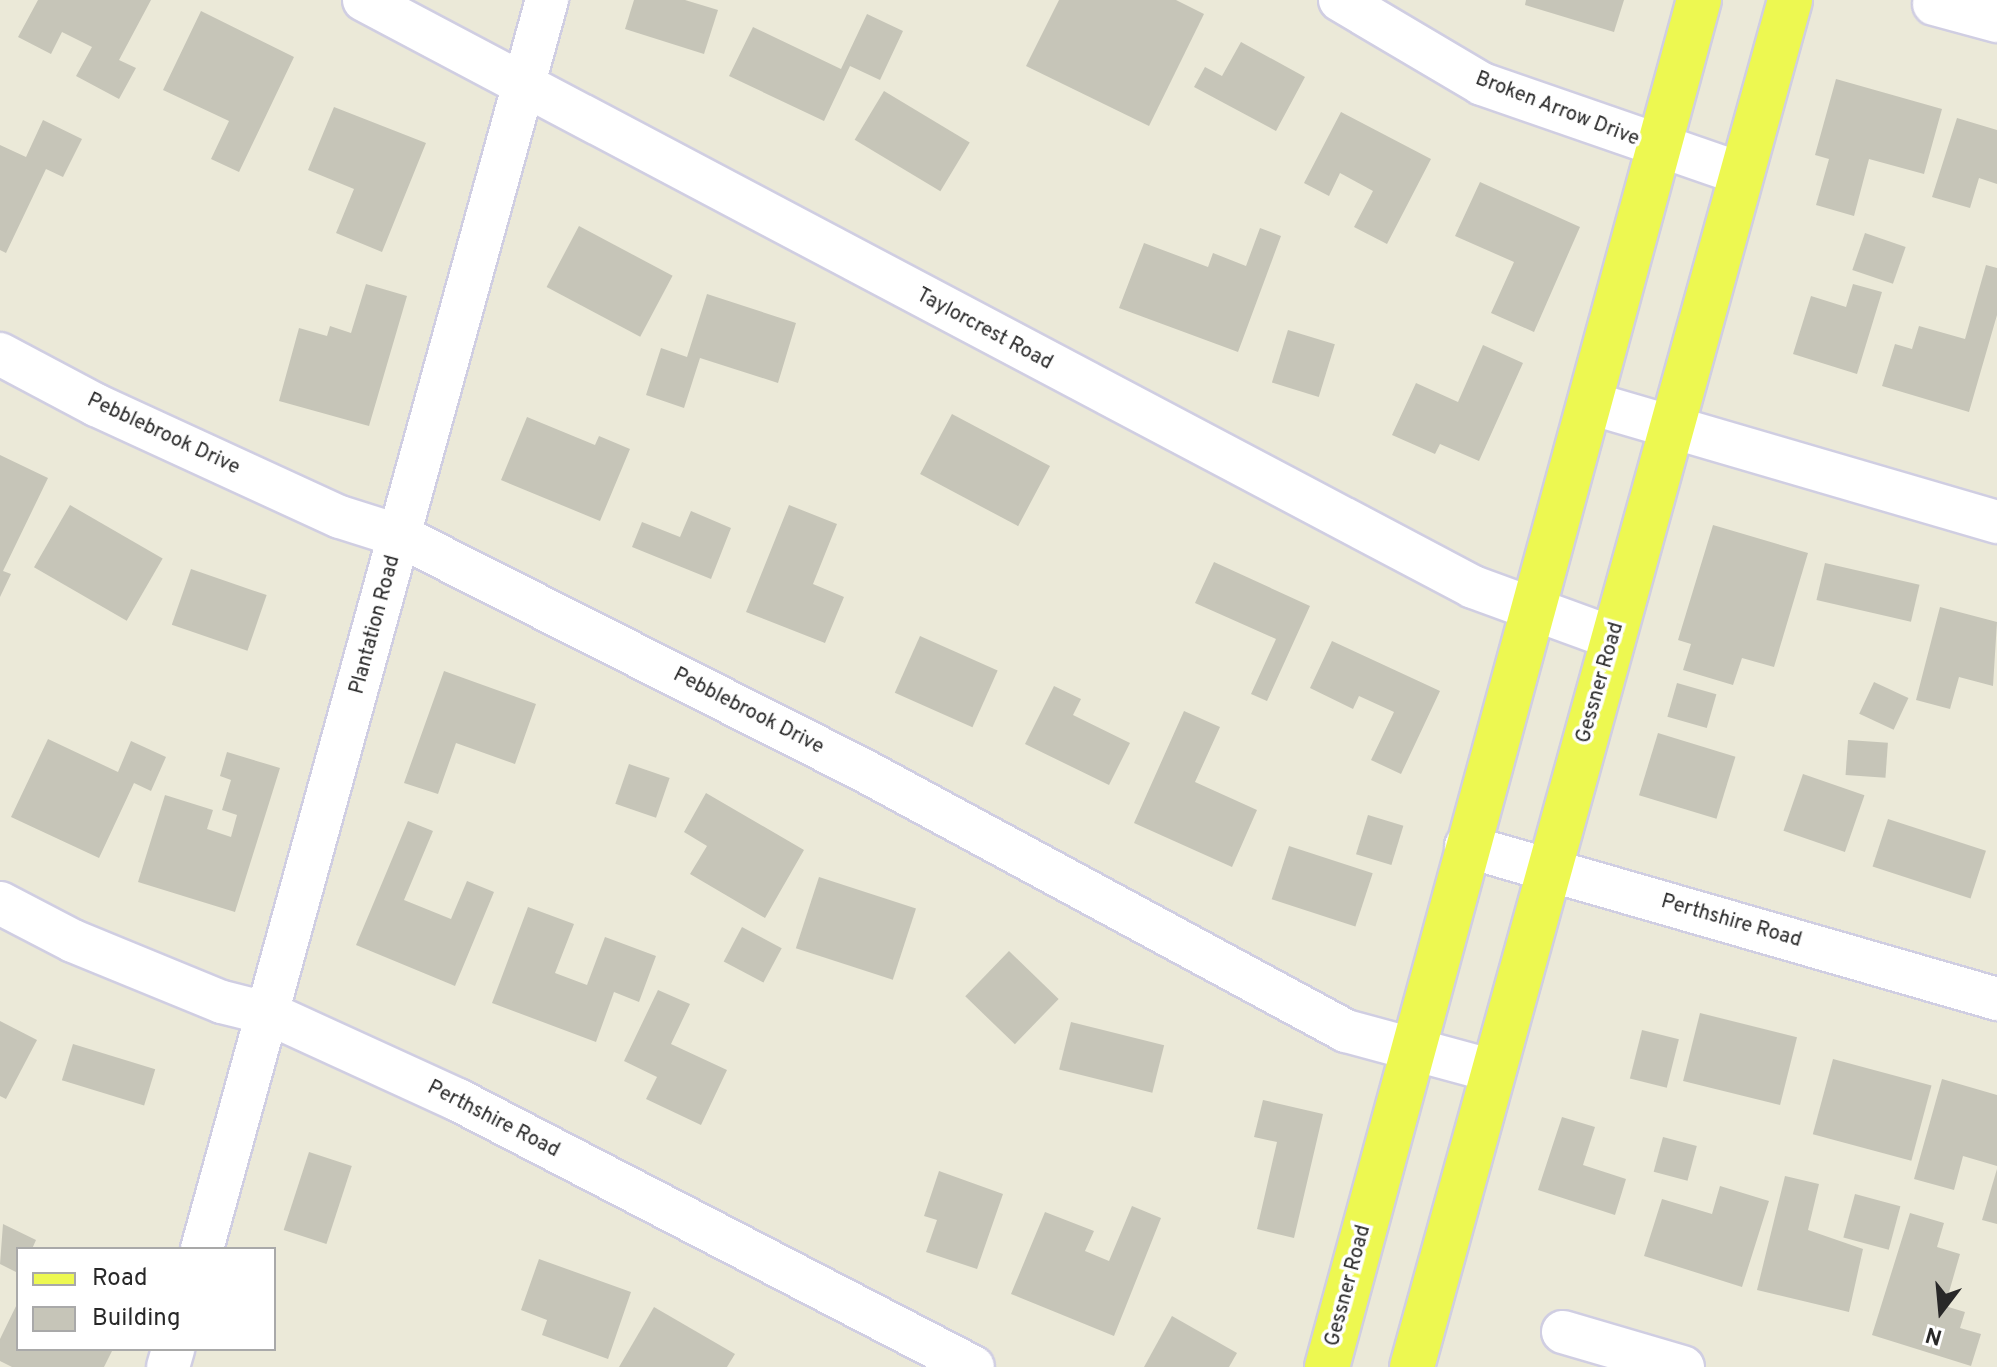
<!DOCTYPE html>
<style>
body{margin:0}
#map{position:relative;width:1997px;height:1367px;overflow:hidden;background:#ebe9d8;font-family:Overpass,sans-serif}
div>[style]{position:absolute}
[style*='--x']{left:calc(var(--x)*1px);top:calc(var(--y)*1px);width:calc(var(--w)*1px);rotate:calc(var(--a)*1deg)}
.building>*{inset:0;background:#c6c5b8;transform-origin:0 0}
.roads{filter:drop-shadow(2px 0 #d0cee2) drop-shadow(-2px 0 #d0cee2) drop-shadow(0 2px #d0cee2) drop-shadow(0 -2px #d0cee2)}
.minor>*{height:42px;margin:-21px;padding:0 21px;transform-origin:21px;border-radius:21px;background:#fff}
.major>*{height:44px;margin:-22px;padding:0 22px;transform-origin:22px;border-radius:22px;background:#edf851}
span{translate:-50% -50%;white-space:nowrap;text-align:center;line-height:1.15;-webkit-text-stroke:7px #fff;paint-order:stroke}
.street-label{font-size:20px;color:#282828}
.legend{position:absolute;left:16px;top:1247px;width:260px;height:104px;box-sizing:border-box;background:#fff;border:2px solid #a9a9a9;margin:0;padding:10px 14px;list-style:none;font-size:24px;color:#282828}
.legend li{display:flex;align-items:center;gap:16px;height:40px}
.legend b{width:40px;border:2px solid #a9a9a9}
.north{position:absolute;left:1901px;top:1271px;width:80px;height:80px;-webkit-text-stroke:6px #fff;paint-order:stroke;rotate:196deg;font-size:22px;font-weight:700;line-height:32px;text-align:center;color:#282828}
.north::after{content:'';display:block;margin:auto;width:28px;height:36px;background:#282828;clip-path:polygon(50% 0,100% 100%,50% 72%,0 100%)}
</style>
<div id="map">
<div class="building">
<i style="clip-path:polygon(38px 0,151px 0,119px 60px,136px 68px,119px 99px,76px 76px,92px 47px,62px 32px,51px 54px,18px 37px)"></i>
<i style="clip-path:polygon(634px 0,685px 0,718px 10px,704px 54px,625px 29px)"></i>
<i style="clip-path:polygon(1059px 0,1176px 0,1204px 14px,1149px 126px,1026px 66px)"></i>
<i style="clip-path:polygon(1526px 0,1624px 0,1614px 32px,1525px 5px)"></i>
<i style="clip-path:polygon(201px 11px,294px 57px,239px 172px,211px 159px,229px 121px,163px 90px)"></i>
<i style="clip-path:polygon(867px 14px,903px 31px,880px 80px,850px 66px,824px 121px,729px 76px,753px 27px,841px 69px)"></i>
<i style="clip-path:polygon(1241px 42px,1305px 77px,1276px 131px,1194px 87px,1205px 67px,1222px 76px)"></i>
<i style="clip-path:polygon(1836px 79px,1942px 109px,1924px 174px,1869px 159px,1854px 216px,1816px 205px,1829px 159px,1815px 155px)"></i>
<i style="left:884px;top:91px;width:100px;height:57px;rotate:31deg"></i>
<i style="clip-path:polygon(334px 107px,426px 143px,382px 252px,336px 233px,354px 189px,308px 170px)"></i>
<i style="clip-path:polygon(1341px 112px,1431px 159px,1387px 244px,1354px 227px,1373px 191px,1340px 173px,1329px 196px,1304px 183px)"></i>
<i style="clip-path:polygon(1957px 118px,1997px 130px,1997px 184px,1979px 178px,1970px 208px,1932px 197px)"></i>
<i style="clip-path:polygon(43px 120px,82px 139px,63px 177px,46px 169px,6px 253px,0 250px,0 145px,26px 157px)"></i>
<i style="clip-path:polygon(1480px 182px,1580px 227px,1534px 332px,1491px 313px,1514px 262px,1455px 236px)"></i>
<i style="left:579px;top:226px;width:106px;height:69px;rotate:28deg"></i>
<i style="clip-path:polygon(1260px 228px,1281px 236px,1238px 352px,1119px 308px,1144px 243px,1208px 267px,1213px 253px,1246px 266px)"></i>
<i style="left:1865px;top:233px;width:43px;height:39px;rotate:19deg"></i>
<i style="clip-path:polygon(1986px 265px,1997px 268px,1997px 315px,1969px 412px,1882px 386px,1895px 344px,1912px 349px,1919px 326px,1965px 339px)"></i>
<i style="clip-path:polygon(366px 284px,407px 296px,369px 426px,279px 401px,299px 328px,327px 336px,330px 326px,351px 333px)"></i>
<i style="clip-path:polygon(1853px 284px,1882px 292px,1857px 374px,1793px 354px,1811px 296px,1846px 307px)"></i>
<i style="clip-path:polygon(707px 294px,796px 323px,778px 383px,700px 358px,684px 408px,646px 395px,661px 348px,687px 357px)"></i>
<i style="left:1288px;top:330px;width:49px;height:55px;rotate:17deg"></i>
<i style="clip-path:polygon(1483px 345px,1523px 363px,1479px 461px,1440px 444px,1435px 454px,1392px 435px,1416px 383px,1458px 402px)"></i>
<i style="left:952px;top:414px;width:111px;height:68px;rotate:28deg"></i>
<i style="clip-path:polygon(527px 417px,595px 445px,599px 436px,630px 449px,600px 521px,501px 480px)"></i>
<i style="clip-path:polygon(0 455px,48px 478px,3px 571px,11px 574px,0 597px)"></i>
<i style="left:70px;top:505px;width:107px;height:72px;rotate:30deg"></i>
<i style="clip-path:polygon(789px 505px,837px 524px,813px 584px,844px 597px,825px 643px,746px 612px)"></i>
<i style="clip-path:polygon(691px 511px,731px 528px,711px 579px,632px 547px,642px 522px,680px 537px)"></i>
<i style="clip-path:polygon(1713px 525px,1808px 553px,1774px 667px,1742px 658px,1733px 685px,1683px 670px,1691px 644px,1678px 640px)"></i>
<i style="clip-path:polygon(1214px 562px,1310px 606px,1267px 701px,1251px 694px,1276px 639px,1195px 603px)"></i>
<i style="left:1825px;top:563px;width:97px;height:38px;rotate:13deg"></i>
<i style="left:191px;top:569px;width:80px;height:59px;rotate:19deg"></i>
<i style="clip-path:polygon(1940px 607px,1997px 622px,1993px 686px,1959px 677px,1950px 709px,1916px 700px)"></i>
<i style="left:920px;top:636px;width:85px;height:62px;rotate:24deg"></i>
<i style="clip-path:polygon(1332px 641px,1440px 691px,1401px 774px,1371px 760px,1394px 712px,1359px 696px,1353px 709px,1310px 688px)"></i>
<i style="clip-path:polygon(444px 671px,536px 704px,515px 764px,456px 743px,438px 794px,404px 783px)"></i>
<i style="left:1874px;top:682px;width:38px;height:35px;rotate:25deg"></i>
<i style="left:1677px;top:683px;width:41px;height:35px;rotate:16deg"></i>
<i style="clip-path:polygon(1054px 686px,1081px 699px,1073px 715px,1130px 743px,1109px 785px,1025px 744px)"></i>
<i style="clip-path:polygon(1184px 711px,1220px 727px,1195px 782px,1257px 810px,1232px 867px,1134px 823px)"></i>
<i style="left:1658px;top:733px;width:81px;height:65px;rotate:17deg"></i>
<i style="clip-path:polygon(48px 739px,118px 772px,131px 741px,166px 757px,151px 791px,134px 783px,99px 858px,11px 817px)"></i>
<i style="left:1848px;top:740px;width:40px;height:35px;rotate:4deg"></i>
<i style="clip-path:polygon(227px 752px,280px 768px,235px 912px,138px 882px,165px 795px,213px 810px,207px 829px,231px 837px,237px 815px,222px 810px,231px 780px,220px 776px)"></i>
<i style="left:629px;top:764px;width:43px;height:42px;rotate:19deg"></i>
<i style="left:1803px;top:774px;width:65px;height:60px;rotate:19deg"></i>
<i style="clip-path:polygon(706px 793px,804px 850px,765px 918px,690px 874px,707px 846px,684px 832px)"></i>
<i style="left:1368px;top:815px;width:37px;height:41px;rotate:17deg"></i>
<i style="left:1888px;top:819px;width:103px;height:50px;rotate:18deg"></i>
<i style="clip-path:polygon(408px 821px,433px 831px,404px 900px,451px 919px,467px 881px,494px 892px,455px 986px,356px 945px)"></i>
<i style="left:1289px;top:846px;width:88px;height:56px;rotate:18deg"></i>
<i style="left:819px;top:877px;width:102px;height:75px;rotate:18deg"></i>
<i style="clip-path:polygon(528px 907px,574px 924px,555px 973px,587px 985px,605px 937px,656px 956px,639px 1002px,614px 992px,596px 1042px,492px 1003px)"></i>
<i style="left:742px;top:927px;width:45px;height:39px;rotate:28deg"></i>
<i style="left:1009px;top:951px;width:69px;height:63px;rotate:44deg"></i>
<i style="clip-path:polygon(658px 990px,690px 1004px,671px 1044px,727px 1070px,701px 1125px,646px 1099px,657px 1077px,624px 1061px)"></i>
<i style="left:1700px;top:1013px;width:100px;height:70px;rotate:14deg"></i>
<i style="clip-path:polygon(0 1021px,37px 1040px,6px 1099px,0 1096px)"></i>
<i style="left:1071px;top:1022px;width:96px;height:49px;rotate:14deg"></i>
<i style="left:1642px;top:1030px;width:38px;height:50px;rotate:14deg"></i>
<i style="left:73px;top:1044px;width:86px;height:38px;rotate:17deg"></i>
<i style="left:1833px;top:1059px;width:102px;height:78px;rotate:15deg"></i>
<i style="clip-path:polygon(1942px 1079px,1997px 1095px,1997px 1166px,1963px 1156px,1954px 1190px,1914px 1179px)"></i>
<i style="clip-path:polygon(1263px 1100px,1323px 1114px,1294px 1238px,1257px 1229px,1277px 1142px,1254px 1137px)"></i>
<i style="clip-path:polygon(1562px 1117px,1595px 1127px,1583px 1165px,1626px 1179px,1615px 1215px,1538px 1190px)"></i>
<i style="left:1663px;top:1137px;width:35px;height:36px;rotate:15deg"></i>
<i style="left:309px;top:1152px;width:45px;height:82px;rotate:18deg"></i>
<i style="clip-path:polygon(1997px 1169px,1997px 1224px,1982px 1220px)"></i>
<i style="clip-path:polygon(939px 1171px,1003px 1194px,977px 1269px,926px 1252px,937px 1220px,924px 1216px)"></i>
<i style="clip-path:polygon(1785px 1176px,1819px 1184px,1808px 1230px,1863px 1249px,1849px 1312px,1757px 1290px)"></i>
<i style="clip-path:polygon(1720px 1186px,1769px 1201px,1742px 1287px,1644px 1256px,1662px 1199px,1712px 1214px)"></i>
<i style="left:1855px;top:1194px;width:47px;height:45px;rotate:15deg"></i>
<i style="clip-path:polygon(1132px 1206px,1161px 1218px,1114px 1336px,1011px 1294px,1045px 1212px,1094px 1231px,1085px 1251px,1109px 1261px)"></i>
<i style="clip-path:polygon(1910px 1213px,1944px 1223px,1937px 1247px,1960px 1254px,1945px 1306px,1965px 1312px,1960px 1328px,1981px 1334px,1971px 1366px,1872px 1335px)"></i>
<i style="clip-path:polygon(3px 1224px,36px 1240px,32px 1249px,18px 1249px,18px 1273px,0 1264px)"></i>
<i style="clip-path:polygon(539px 1259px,631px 1292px,608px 1359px,542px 1335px,547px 1320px,521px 1310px)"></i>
<i style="clip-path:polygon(18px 1302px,18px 1349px,113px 1349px,104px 1367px,12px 1367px,0 1361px,0 1339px)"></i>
<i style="clip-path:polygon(654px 1307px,735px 1354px,727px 1367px,619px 1367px)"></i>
<i style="clip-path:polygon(1172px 1316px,1237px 1353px,1229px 1367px,1144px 1367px)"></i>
</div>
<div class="roads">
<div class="minor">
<i style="--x:364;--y:0;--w:1255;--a:27.89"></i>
<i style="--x:1473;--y:587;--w:149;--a:20"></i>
<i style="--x:1340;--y:0;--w:165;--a:30.6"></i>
<i style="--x:1482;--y:84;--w:275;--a:19.1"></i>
<i style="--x:1934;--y:4;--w:65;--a:15.1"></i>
<i style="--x:0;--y:354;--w:109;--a:28"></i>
<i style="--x:96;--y:405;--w:268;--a:24.7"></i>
<i style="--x:340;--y:517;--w:63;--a:17.6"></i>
<i style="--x:400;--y:536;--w:519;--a:26.81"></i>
<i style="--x:863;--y:770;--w:549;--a:28.39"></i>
<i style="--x:1346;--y:1031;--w:152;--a:15.2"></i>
<i style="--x:1590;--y:403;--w:424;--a:16.3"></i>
<i style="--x:1466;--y:846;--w:553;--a:16.07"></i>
<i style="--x:0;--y:903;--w:82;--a:27.5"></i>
<i style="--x:73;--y:941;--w:161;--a:22.3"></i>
<i style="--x:222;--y:1002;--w:49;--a:14"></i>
<i style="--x:270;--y:1014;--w:207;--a:24.6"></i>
<i style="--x:458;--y:1100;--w:580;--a:27.4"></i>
<i style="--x:202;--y:1249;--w:1296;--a:-74.56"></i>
<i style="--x:1563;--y:1332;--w:125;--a:16.3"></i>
<i style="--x:168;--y:1367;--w:19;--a:-74"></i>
</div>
<div class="major">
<i style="--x:1327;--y:1367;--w:1417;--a:-74.78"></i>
<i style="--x:1412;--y:1367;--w:1418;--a:-74.54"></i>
</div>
</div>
<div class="street-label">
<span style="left:1557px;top:110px;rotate:21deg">Broken Arrow Drive</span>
<span style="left:984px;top:330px;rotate:28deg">Taylorcrest Road</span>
<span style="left:163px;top:435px;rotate:25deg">Pebblebrook Drive</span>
<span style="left:376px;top:625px;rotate:-75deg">Plantation Road</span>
<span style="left:1601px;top:683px;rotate:-74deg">Gessner Road</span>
<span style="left:748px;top:712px;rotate:27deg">Pebblebrook Drive</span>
<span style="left:1731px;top:922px;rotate:16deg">Perthshire Road</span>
<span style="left:493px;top:1120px;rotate:27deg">Perthshire Road</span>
<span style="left:1349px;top:1286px;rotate:-75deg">Gessner Road</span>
</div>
<ul class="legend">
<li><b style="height:10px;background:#edf851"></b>Road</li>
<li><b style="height:22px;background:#c6c5b8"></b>Building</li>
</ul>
<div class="north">N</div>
</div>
